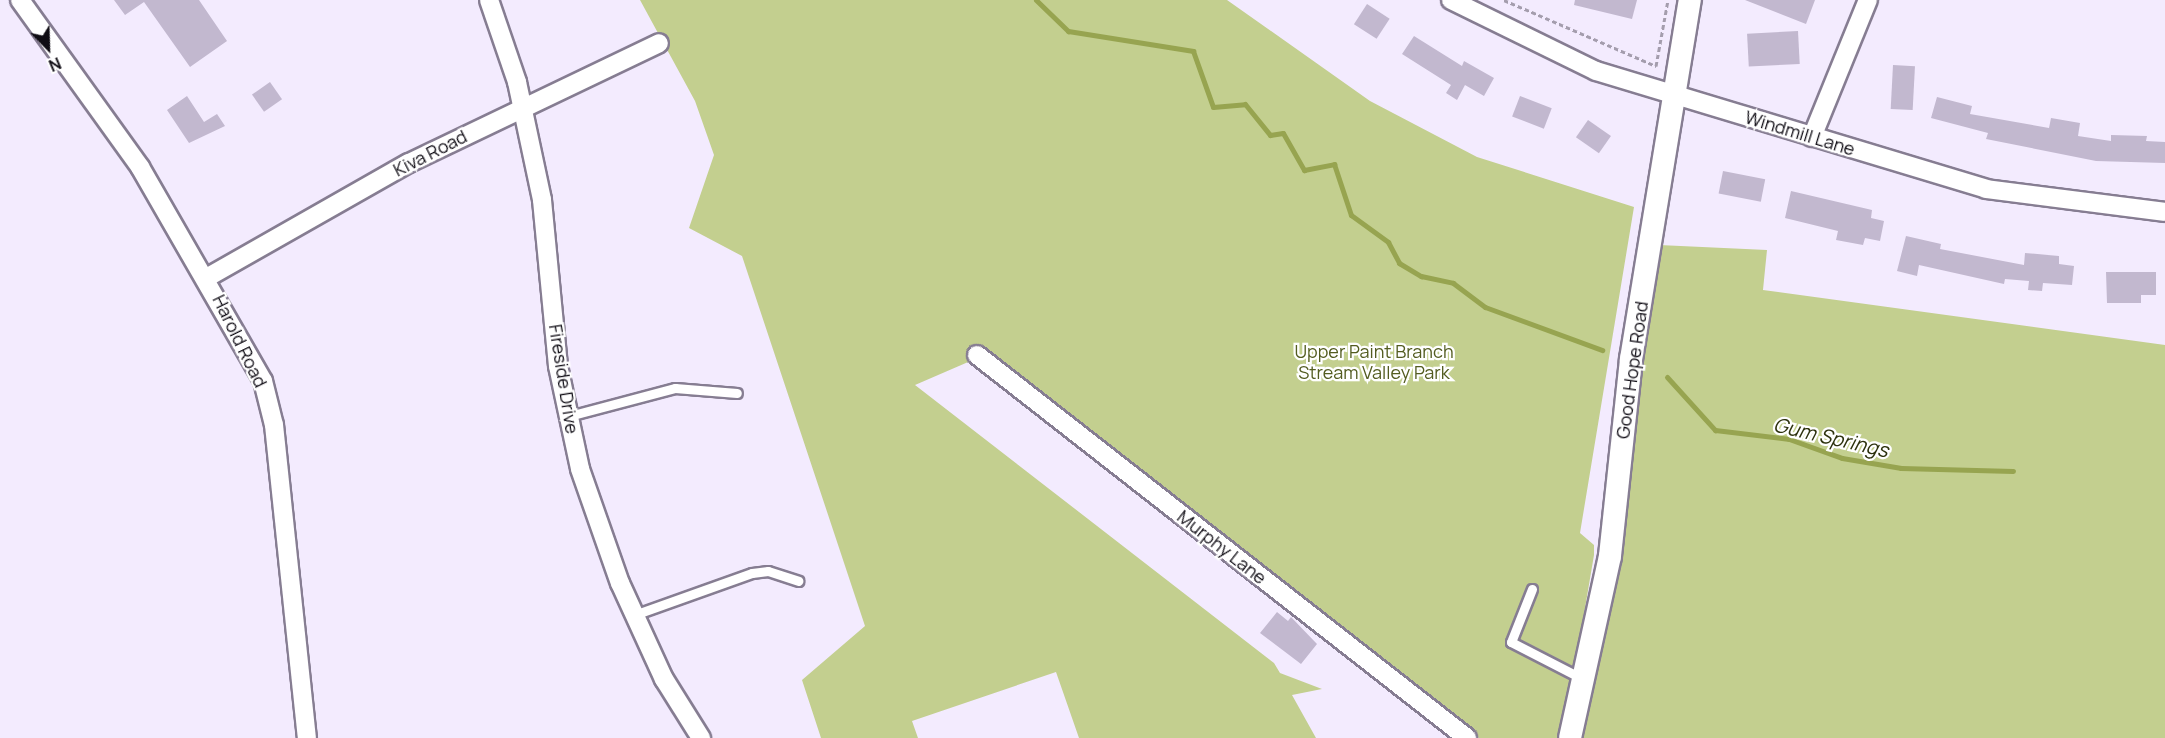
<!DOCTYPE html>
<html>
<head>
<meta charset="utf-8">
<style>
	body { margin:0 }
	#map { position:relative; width:2165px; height:738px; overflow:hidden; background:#f3ebfe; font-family:Manrope,sans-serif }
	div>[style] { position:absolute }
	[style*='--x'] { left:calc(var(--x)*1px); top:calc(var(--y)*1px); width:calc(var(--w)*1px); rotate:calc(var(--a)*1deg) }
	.green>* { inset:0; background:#c3cf8f }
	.stream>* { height:5px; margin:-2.5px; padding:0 2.5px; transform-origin:2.5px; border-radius:2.5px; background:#97a450 }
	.building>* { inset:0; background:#c2b8cf; transform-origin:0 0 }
	.path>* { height:3px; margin-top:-1.5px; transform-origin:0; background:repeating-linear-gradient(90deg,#a49dad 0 4.5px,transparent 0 7.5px) }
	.roads { filter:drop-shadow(2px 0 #867d92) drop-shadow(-2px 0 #867d92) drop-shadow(0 2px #867d92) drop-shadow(0 -2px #867d92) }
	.service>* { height:9px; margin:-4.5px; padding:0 4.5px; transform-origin:4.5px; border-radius:4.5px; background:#fff }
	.minor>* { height:18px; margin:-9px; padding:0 9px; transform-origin:9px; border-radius:9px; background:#fff }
	.tertiary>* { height:22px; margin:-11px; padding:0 11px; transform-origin:11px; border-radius:11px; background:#fff }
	span { translate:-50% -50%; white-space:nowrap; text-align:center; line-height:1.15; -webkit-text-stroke:4.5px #fff; paint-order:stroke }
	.street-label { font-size:18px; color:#0f0c14 }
	.park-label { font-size:18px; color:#535c20 }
	.water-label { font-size:20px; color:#2d320e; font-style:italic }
	.north { position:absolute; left:18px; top:18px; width:60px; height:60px; -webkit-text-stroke:4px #fff; paint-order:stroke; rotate:157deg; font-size:16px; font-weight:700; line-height:24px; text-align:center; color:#0f0c14 }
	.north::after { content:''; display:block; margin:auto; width:21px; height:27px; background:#0f0c14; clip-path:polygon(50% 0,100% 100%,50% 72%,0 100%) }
</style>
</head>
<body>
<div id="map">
	<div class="green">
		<div style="clip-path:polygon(640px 0,1227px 0,1370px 101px,1477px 157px,1634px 207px,1580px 533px,1594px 545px,1594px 555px,1563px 738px,1479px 738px,989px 353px,915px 385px,1274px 663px,1280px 673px,1322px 689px,1292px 695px,1316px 738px,1079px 738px,1056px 672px,912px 721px,918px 738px,821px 738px,802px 680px,865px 626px,742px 256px,689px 228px,714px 155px,695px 101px)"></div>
		<div style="clip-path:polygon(1659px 245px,1767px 250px,1763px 290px,2165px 345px,2165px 738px,1575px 738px)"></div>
	</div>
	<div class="stream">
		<div style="--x:1036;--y:0;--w:45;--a:44.1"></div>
		<div style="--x:1068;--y:31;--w:127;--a:9.1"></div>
		<div style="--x:1193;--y:51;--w:59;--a:70.3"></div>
		<div style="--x:1213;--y:107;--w:32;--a:-5"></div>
		<div style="--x:1245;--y:104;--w:40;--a:51"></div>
		<div style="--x:1270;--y:135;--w:13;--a:-9"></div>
		<div style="--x:1283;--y:133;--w:43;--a:60.4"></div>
		<div style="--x:1304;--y:170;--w:31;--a:-11"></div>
		<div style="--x:1334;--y:164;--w:54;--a:71.6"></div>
		<div style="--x:1351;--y:215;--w:46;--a:36.1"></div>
		<div style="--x:1388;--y:242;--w:24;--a:62"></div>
		<div style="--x:1399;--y:263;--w:26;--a:31"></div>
		<div style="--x:1421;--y:276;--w:33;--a:12"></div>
		<div style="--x:1453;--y:283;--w:40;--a:37"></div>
		<div style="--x:1485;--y:307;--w:125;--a:20.2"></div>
		<div style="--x:1667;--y:377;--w:72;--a:47.8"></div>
		<div style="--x:1715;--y:430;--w:75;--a:6.9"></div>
		<div style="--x:1789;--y:439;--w:56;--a:19.7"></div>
		<div style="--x:1842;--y:458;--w:60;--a:9.6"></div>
		<div style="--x:1901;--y:468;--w:112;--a:1.5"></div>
	</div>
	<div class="building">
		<div style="clip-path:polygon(114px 0,199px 0,227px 41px,190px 67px,144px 2px,125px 15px)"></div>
		<div style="clip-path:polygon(1575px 0,1637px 0,1632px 19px,1574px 5px)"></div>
		<div style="clip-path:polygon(1745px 0,1815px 0,1806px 24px)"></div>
		<div style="left:1367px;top:4px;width:27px;height:24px;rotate:33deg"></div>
		<div style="left:1798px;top:31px;width:33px;height:51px;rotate:87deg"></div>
		<div style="clip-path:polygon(1414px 36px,1462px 66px,1464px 61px,1494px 78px,1484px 96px,1465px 85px,1457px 100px,1446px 93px,1451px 85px,1402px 54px)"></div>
		<div style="left:1893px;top:65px;width:22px;height:44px;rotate:3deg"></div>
		<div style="left:270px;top:82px;width:21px;height:22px;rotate:55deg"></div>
		<div style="clip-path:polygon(187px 96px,204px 122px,217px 114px,225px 126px,189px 143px,167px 110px)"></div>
		<div style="left:1520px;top:96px;width:34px;height:22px;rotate:21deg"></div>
		<div style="clip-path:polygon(1937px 97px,1972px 106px,1970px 114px,2049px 128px,2051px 118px,2080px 123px,2078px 136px,2111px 141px,2111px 135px,2147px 136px,2146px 141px,2165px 142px,2165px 163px,2096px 161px,1986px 139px,1988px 133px,1931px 118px)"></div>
		<div style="left:1588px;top:120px;width:28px;height:21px;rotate:35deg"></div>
		<div style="left:1723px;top:171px;width:43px;height:23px;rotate:11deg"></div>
		<div style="clip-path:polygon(1791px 191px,1872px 210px,1871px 218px,1884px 221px,1880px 241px,1865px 238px,1863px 245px,1836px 240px,1838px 231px,1785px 218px)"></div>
		<div style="clip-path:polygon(1906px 236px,1941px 244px,1940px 249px,2024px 265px,2025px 253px,2059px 256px,2059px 264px,2074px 266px,2072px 285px,2043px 283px,2042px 291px,2028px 290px,2029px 281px,2005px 279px,2004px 284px,1919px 265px,1917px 276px,1897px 271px)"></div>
		<div style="clip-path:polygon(2106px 272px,2156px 272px,2156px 295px,2141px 295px,2141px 303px,2107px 303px)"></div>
		<div style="clip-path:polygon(1277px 612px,1288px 621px,1291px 617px,1317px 644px,1301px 664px,1260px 633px)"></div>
	</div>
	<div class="path">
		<div style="--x:1504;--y:0;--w:166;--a:23.5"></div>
		<div style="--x:1656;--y:66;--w:67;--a:-79.7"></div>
	</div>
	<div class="roads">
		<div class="service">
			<div style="--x:569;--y:416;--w:110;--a:-14.8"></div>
			<div style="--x:675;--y:388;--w:62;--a:4.6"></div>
			<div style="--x:1532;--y:589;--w:57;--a:111.6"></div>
			<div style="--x:1511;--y:642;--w:81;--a:27.2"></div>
			<div style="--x:634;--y:615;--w:125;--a:-19.6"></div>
			<div style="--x:752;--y:573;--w:16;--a:-7"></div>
			<div style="--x:768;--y:571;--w:32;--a:18"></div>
		</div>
		<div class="minor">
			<div style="--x:20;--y:0;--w:206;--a:54.3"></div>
			<div style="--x:140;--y:167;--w:247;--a:60.1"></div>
			<div style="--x:263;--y:381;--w:45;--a:76"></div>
			<div style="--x:274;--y:425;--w:315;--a:84"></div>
			<div style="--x:489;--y:0;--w:87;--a:71.1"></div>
			<div style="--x:517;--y:82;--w:121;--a:78"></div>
			<div style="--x:542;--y:200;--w:167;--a:84.5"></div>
			<div style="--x:558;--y:366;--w:105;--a:77.9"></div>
			<div style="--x:580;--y:469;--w:121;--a:70.7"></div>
			<div style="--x:620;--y:583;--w:106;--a:65.4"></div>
			<div style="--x:664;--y:679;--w:70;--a:57.9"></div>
			<div style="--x:1451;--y:0;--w:161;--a:26.1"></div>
			<div style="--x:1596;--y:71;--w:407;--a:16.8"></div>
			<div style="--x:1986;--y:189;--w:180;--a:7.3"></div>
			<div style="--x:1812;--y:137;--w:148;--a:-67.8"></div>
			<div style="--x:208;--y:277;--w:231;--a:-29.6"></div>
			<div style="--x:409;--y:163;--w:277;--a:-25.6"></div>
			<div style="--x:977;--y:355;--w:622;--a:38.01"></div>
		</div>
		<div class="tertiary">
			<div style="--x:1570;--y:738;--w:186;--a:-77.6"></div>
			<div style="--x:1610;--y:556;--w:198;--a:-83.9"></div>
			<div style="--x:1631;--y:359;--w:364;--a:-80.7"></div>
		</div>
	</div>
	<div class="street-label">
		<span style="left:1800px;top:133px;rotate:17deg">Windmill Lane</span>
		<span style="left:430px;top:153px;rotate:-27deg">Kiva Road</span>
		<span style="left:240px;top:341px;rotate:64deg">Harold Road</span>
		<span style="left:1632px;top:370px;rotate:-82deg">Good Hope Road</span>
		<span style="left:564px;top:379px;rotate:81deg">Fireside Drive</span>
		<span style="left:1222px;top:547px;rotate:38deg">Murphy Lane</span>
	</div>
	<div class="park-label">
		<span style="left:1374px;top:362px">Upper Paint Branch<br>Stream Valley Park</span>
	</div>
	<div class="water-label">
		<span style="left:1831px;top:437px;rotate:13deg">Gum Springs</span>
	</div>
	<div class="north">N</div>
</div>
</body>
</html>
